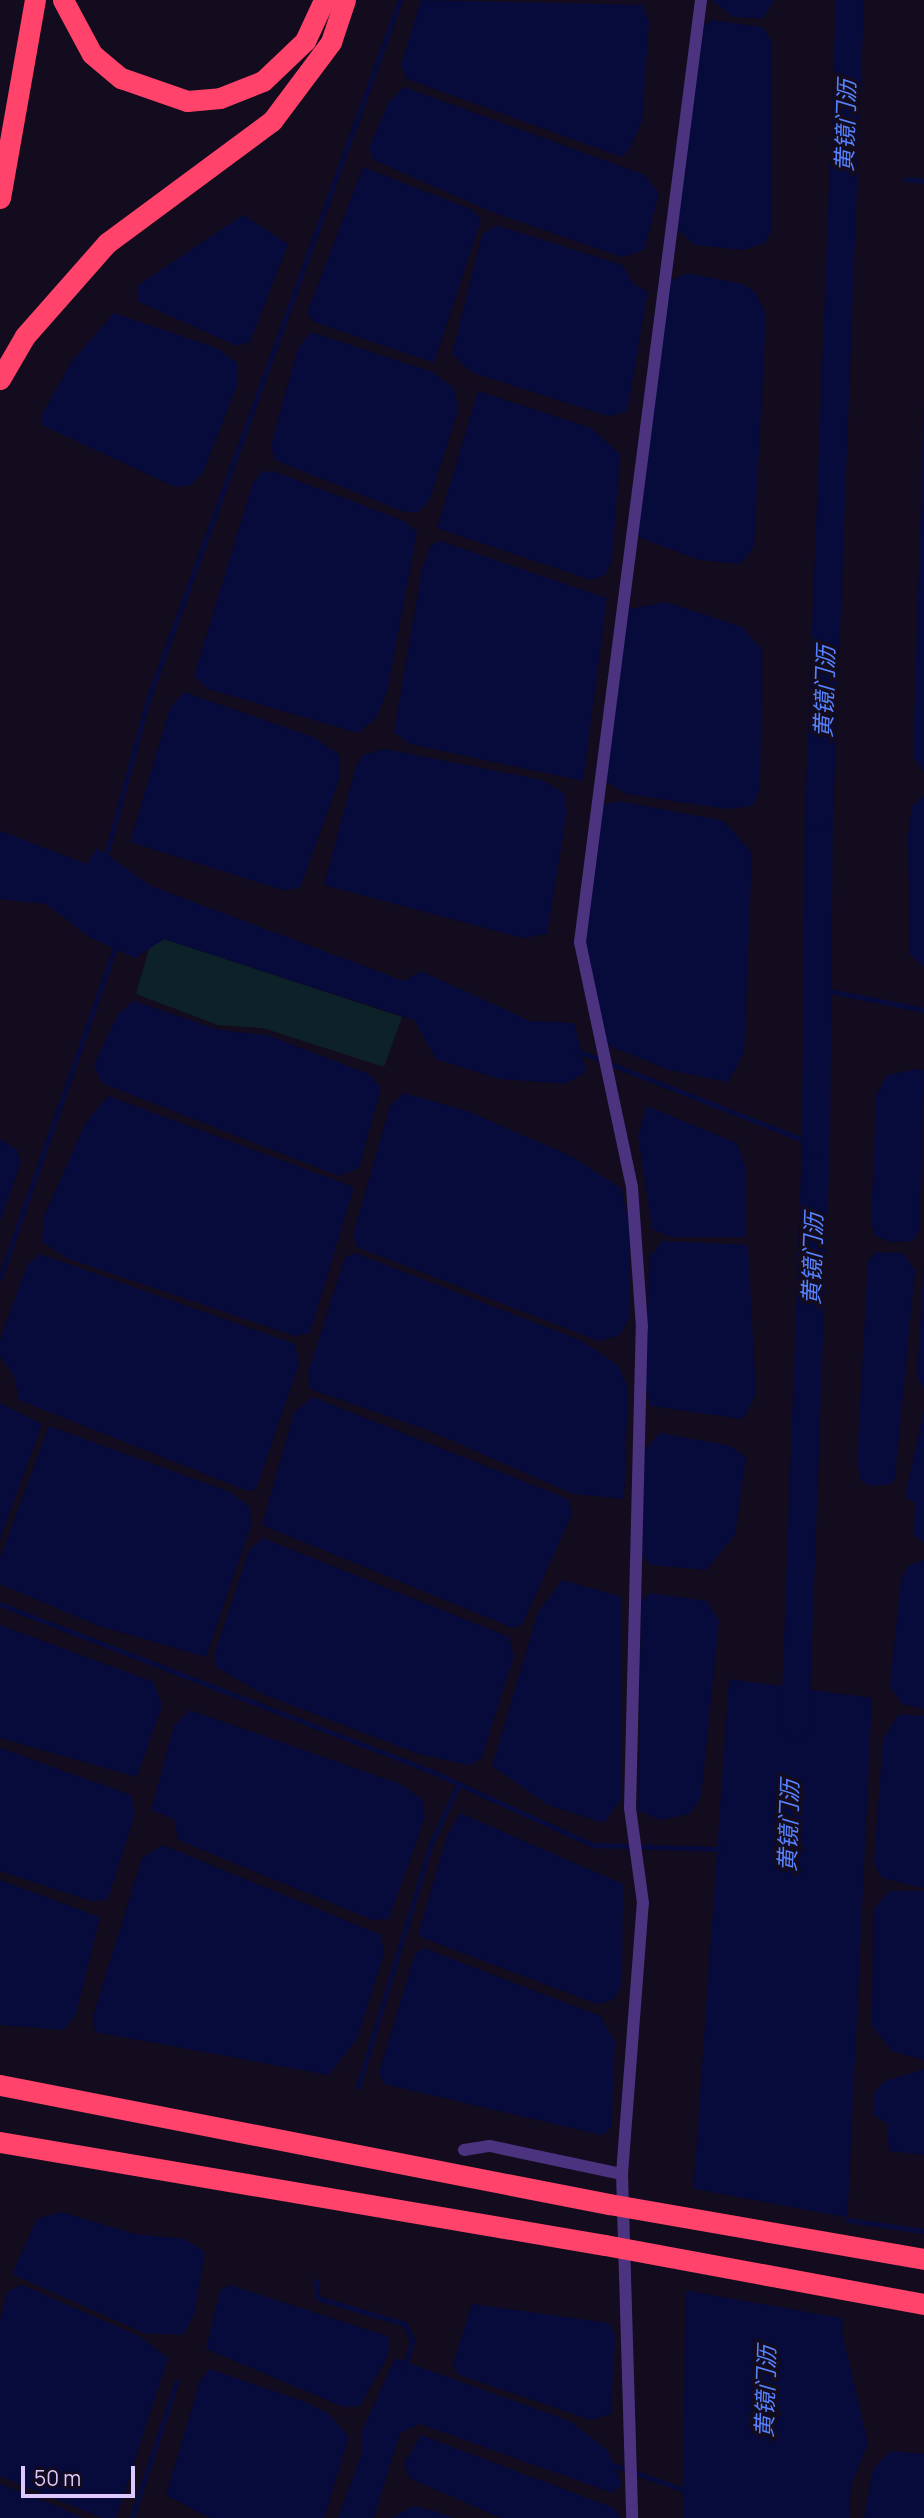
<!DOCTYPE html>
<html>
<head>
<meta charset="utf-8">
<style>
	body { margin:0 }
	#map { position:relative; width:924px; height:2518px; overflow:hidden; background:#130b1e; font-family:Manrope,"Noto Sans SC",sans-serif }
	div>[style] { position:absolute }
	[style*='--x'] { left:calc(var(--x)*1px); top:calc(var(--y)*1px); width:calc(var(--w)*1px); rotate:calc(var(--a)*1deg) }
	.green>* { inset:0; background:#0d2228 }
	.water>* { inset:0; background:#060b3b }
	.pier>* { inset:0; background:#130b1e }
	.stream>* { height:4.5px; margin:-2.25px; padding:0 2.25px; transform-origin:2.25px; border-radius:2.25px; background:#060b3b }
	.river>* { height:28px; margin:-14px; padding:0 14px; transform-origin:14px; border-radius:14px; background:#060b3b }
	.street>* { height:12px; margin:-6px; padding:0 6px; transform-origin:6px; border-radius:6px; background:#4b3380 }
	.highway>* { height:21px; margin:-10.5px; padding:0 10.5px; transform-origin:10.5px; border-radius:10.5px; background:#ff436a }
	.highway-bridge>* { height:21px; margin:-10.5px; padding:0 10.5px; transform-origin:10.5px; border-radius:10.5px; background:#ff436a }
	span { translate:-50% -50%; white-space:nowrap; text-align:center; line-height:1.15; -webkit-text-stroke:7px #130b1e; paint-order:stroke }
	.water-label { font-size:23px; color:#5682ff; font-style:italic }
	.scale { position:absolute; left:21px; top:2466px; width:114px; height:32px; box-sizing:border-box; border:4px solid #ddc8ff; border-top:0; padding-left:9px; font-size:21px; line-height:24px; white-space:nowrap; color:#ddc8ff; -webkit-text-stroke:5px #130b1e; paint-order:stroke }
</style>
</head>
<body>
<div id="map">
	<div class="green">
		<div style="clip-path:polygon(164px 939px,402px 1017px,384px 1067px,263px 1028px,218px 1025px,136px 994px,149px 949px)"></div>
	</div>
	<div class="water">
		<div style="clip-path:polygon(421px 0,643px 5px,649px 22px,642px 122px,630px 148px,622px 157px,407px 79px,401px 65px)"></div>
		<div style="clip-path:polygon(712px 0,775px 0,763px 18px,733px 17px)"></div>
		<div style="clip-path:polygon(712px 20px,762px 27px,772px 41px,771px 232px,765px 243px,744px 250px,694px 245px,676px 228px,704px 25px)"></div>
		<div style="clip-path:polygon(404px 87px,645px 175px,659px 194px,644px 250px,622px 257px,492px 212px,374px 160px,369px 148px,389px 102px)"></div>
		<div style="clip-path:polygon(363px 167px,473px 210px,481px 220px,434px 363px,314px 322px,307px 313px)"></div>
		<div style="clip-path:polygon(243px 215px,288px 244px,250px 342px,237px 346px,137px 301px,137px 286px)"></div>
		<div style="clip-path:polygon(496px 225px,622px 265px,634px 285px,648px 291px,627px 412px,608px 416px,471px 372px,452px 354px,482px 235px)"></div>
		<div style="clip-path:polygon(687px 273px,742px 284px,755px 292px,766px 315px,754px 547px,740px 564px,700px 560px,638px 537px,670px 281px)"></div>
		<div style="clip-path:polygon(114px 313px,217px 348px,237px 363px,237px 386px,203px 472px,191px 485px,175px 487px,42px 425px,41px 416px,72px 361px)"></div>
		<div style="clip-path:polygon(311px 332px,432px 372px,454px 388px,458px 410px,430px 499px,419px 512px,405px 512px,275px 460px,271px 445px,298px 348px)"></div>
		<div style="clip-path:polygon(478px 391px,591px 428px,620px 454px,612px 561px,605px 575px,591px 580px,437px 528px)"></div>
		<div style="clip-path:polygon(924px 404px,924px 772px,913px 757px)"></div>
		<div style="clip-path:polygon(273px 471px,404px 521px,417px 532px,387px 692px,376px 718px,358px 733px,208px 689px,194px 676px,253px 483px,262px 472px)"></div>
		<div style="clip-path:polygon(440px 541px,607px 598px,583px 781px,410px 744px,394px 732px,422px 569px,431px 545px)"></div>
		<div style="clip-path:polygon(666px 602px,742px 627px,762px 650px,760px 788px,753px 806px,727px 809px,627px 794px,602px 779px,628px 609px)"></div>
		<div style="clip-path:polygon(184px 692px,313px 737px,340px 755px,339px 780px,300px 888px,283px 890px,130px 842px,170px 708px)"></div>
		<div style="clip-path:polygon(385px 749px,542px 780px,564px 793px,567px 812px,547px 934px,523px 938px,324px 885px,356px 766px,363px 755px)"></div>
		<div style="clip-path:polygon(923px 796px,924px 797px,924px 967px,910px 954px,908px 836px,912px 807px)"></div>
		<div style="clip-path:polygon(619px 801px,724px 821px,752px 853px,744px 1053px,728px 1082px,669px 1070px,610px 1046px,592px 1029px,585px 955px,595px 825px,602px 805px)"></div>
		<div style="clip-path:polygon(0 831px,87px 864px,97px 848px,151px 886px,404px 981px,421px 971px,530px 1021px,574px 1023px,586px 1072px,565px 1084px,500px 1079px,436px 1059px,414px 1020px,164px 939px,135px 958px,91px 938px,46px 904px,0 899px)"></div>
		<div style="clip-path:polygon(134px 1001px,219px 1030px,267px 1035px,369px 1074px,381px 1088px,359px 1168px,339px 1176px,102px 1083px,94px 1065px,118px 1014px)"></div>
		<div style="clip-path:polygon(918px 1069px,924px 1071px,919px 1230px,913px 1241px,892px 1242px,875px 1236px,871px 1224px,876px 1096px,887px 1075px)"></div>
		<div style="clip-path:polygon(404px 1093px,467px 1111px,571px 1156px,621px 1188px,630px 1227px,629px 1318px,620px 1335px,599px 1341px,357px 1247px,353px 1235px,390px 1106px)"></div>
		<div style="clip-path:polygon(108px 1096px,354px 1187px,310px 1333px,295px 1336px,69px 1259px,42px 1242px,44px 1216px,85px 1124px)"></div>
		<div style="clip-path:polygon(647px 1106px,737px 1143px,746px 1168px,746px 1237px,671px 1237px,652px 1229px,638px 1135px)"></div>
		<div style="clip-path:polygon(0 1139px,17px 1150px,21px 1162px,0 1222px)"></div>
		<div style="clip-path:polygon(662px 1241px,748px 1245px,756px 1395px,743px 1419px,650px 1406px,645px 1384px,649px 1258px)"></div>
		<div style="clip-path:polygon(876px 1252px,903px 1253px,915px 1270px,895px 1477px,892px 1484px,872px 1486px,861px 1481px,857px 1461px,868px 1261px)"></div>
		<div style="clip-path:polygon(355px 1253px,580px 1340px,619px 1366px,628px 1389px,624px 1499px,573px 1494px,430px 1431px,310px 1389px,308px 1373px,345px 1257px)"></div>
		<div style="clip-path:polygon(40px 1254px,295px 1344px,299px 1364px,256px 1489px,248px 1491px,19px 1400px,14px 1376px,0 1356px,0 1340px,27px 1265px)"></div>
		<div style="clip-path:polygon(924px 1262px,924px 1390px,917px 1377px)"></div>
		<div style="clip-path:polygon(313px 1397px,568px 1499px,572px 1514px,522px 1625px,513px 1628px,262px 1525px,294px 1412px)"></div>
		<div style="clip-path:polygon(0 1403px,42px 1424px,0 1540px)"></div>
		<div style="clip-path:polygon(924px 1410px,924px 1543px,914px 1535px,915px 1503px,905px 1496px)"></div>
		<div style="clip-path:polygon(49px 1426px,230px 1492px,250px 1507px,251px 1526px,206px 1657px,96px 1625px,0 1584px,0 1558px)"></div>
		<div style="clip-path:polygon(660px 1433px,730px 1446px,746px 1457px,735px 1535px,706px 1570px,650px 1565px,642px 1556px,644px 1451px)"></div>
		<div style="clip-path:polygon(263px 1538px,509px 1637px,514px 1656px,481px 1759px,469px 1765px,419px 1754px,263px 1694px,216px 1667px,214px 1655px,249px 1550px)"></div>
		<div style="clip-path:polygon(924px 1560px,924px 1709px,902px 1704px,890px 1686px,901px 1580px,908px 1566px)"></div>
		<div style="clip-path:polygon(562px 1580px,622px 1597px,621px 1800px,604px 1823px,548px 1805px,492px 1766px,538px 1612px)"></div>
		<div style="clip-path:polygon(650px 1593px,707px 1601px,719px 1621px,701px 1797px,690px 1814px,660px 1820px,638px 1810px,641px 1602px)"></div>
		<div style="clip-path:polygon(0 1625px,154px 1682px,162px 1706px,137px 1777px,0 1738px)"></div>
		<div style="clip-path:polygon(729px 1679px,872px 1698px,842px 2332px,868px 2444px,851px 2485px,849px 2518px,683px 2518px,685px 2311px)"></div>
		<div style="clip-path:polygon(190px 1710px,400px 1784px,422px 1799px,425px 1817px,389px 1919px,373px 1920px,178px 1840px,174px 1819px,151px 1810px,174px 1726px)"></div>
		<div style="clip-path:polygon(899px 1714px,924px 1716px,924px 1888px,882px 1878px,874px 1863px,883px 1739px)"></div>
		<div style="clip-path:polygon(0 1748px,131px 1795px,135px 1814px,108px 1899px,91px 1901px,0 1871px)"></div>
		<div style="clip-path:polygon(460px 1813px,623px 1884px,622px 1985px,613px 2000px,597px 2004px,418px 1936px,447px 1835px)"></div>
		<div style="clip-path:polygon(163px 1845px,381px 1935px,384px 1953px,358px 2037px,329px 2075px,95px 2032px,93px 2016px,142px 1858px)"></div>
		<div style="clip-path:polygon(0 1880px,100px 1917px,76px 2014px,64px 2030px,0 2025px)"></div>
		<div style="clip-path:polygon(889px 1891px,924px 1891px,924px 2060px,892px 2051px,872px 2026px,873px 1910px)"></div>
		<div style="clip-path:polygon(424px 1948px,600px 2016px,615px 2042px,611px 2127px,602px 2135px,384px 2084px,379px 2072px,415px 1954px)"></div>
		<div style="clip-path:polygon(924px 2069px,924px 2155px,889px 2151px,887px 2123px,873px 2115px,873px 2094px,885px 2081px)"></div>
		<div style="clip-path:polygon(61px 2212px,135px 2234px,184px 2239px,205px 2252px,194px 2315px,183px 2335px,144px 2333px,12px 2274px,37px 2219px)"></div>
		<div style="clip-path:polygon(22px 2285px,139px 2336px,168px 2358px,116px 2518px,102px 2518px,0 2476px,0 2320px,8px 2291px)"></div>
		<div style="clip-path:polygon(230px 2285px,390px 2337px,388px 2356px,360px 2406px,344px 2407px,206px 2349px,220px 2290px)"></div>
		<div style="clip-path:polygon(472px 2304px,609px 2323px,615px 2335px,611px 2414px,591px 2420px,457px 2374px,453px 2364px)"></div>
		<div style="clip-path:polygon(395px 2358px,570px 2421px,607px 2450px,622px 2484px,613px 2493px,420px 2424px,400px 2433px,374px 2518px,338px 2518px,361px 2455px,362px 2431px)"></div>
		<div style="clip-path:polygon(210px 2369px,303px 2401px,329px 2414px,349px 2437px,324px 2518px,210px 2518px,166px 2495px,200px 2381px)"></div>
		<div style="clip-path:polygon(421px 2435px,614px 2508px,621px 2518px,501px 2518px,409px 2478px,404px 2463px)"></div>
		<div style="clip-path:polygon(890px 2451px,924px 2454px,924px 2518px,864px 2518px,873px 2469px)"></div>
		<div style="clip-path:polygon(0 2484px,57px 2506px,83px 2518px,0 2518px)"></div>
		<div style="clip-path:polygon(414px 2506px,441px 2513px,453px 2518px,391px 2518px)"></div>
	</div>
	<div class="pier">
		<div style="clip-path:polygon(690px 2188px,851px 2218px,846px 2319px,683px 2290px)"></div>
	</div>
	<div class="stream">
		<div style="--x:906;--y:179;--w:18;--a:6"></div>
		<div style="--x:106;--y:856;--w:162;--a:-74.9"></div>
		<div style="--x:148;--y:700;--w:744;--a:-70.2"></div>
		<div style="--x:820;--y:989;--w:106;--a:11.4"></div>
		<div style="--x:576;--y:1050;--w:258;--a:21.6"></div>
		<div style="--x:0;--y:1278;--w:353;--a:-70.8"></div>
		<div style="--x:0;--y:1604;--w:467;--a:21.2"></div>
		<div style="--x:435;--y:1773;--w:174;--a:24.5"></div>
		<div style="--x:593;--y:1845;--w:129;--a:1.8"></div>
		<div style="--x:358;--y:2087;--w:255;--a:-73.3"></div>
		<div style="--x:431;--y:1843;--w:65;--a:-64.6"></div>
		<div style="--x:848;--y:2220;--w:77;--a:8.2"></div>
		<div style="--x:316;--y:2281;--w:17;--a:83"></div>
		<div style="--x:318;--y:2298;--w:91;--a:16.6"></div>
		<div style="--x:405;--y:2324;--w:19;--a:65"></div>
		<div style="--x:413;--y:2341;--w:26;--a:108"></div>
		<div style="--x:611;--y:2464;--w:78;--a:19.4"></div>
		<div style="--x:132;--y:2518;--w:142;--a:-71.9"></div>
	</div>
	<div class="river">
		<div style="--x:795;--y:1725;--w:580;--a:-87.93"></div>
		<div style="--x:816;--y:1145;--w:329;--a:-89.5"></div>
		<div style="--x:819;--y:816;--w:817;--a:-87.82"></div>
	</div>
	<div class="street">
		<div style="--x:464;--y:2150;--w:26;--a:-9"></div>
		<div style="--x:490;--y:2146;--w:135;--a:12"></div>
		<div style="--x:622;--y:2174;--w:272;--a:-85.6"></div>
		<div style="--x:643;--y:1903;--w:96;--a:-97.8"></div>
		<div style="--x:630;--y:1808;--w:481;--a:-88.6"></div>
		<div style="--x:642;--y:1327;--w:140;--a:-94.1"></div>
		<div style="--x:632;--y:1187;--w:250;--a:-102"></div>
		<div style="--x:580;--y:942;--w:950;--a:-82.68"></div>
		<div style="--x:622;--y:2174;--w:344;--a:88.3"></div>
	</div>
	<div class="highway">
		<div style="--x:63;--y:0;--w:61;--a:61.8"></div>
		<div style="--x:92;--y:54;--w:38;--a:40"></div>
		<div style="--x:121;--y:78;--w:70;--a:19.2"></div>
		<div style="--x:187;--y:101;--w:33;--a:-5"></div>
		<div style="--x:220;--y:98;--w:46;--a:-21.6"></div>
		<div style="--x:263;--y:81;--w:58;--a:-43.6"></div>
		<div style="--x:305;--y:41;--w:45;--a:-65.1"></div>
		<div style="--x:0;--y:198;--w:201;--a:-80"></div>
		<div style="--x:0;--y:379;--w:50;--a:-59.8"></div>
		<div style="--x:25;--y:336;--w:124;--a:-48.6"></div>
		<div style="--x:107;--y:243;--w:205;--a:-36.5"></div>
		<div style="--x:272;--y:121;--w:99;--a:-53.2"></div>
		<div style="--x:331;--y:42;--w:44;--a:-71.6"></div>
		<div style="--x:0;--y:2085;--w:621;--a:11.06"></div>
		<div style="--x:0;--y:2142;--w:614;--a:9.66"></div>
	</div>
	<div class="highway-bridge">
		<div style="--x:609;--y:2204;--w:320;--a:9.9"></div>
		<div style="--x:605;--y:2245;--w:324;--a:10.5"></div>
	</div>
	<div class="water-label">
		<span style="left:845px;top:126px;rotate:-88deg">黄镜门沥</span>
		<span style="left:824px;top:692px;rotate:-88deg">黄镜门沥</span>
		<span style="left:812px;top:1259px;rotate:-88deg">黄镜门沥</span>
		<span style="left:788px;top:1826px;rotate:-88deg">黄镜门沥</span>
		<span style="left:765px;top:2392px;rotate:-88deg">黄镜门沥</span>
	</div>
	<div class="scale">50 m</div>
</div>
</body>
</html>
